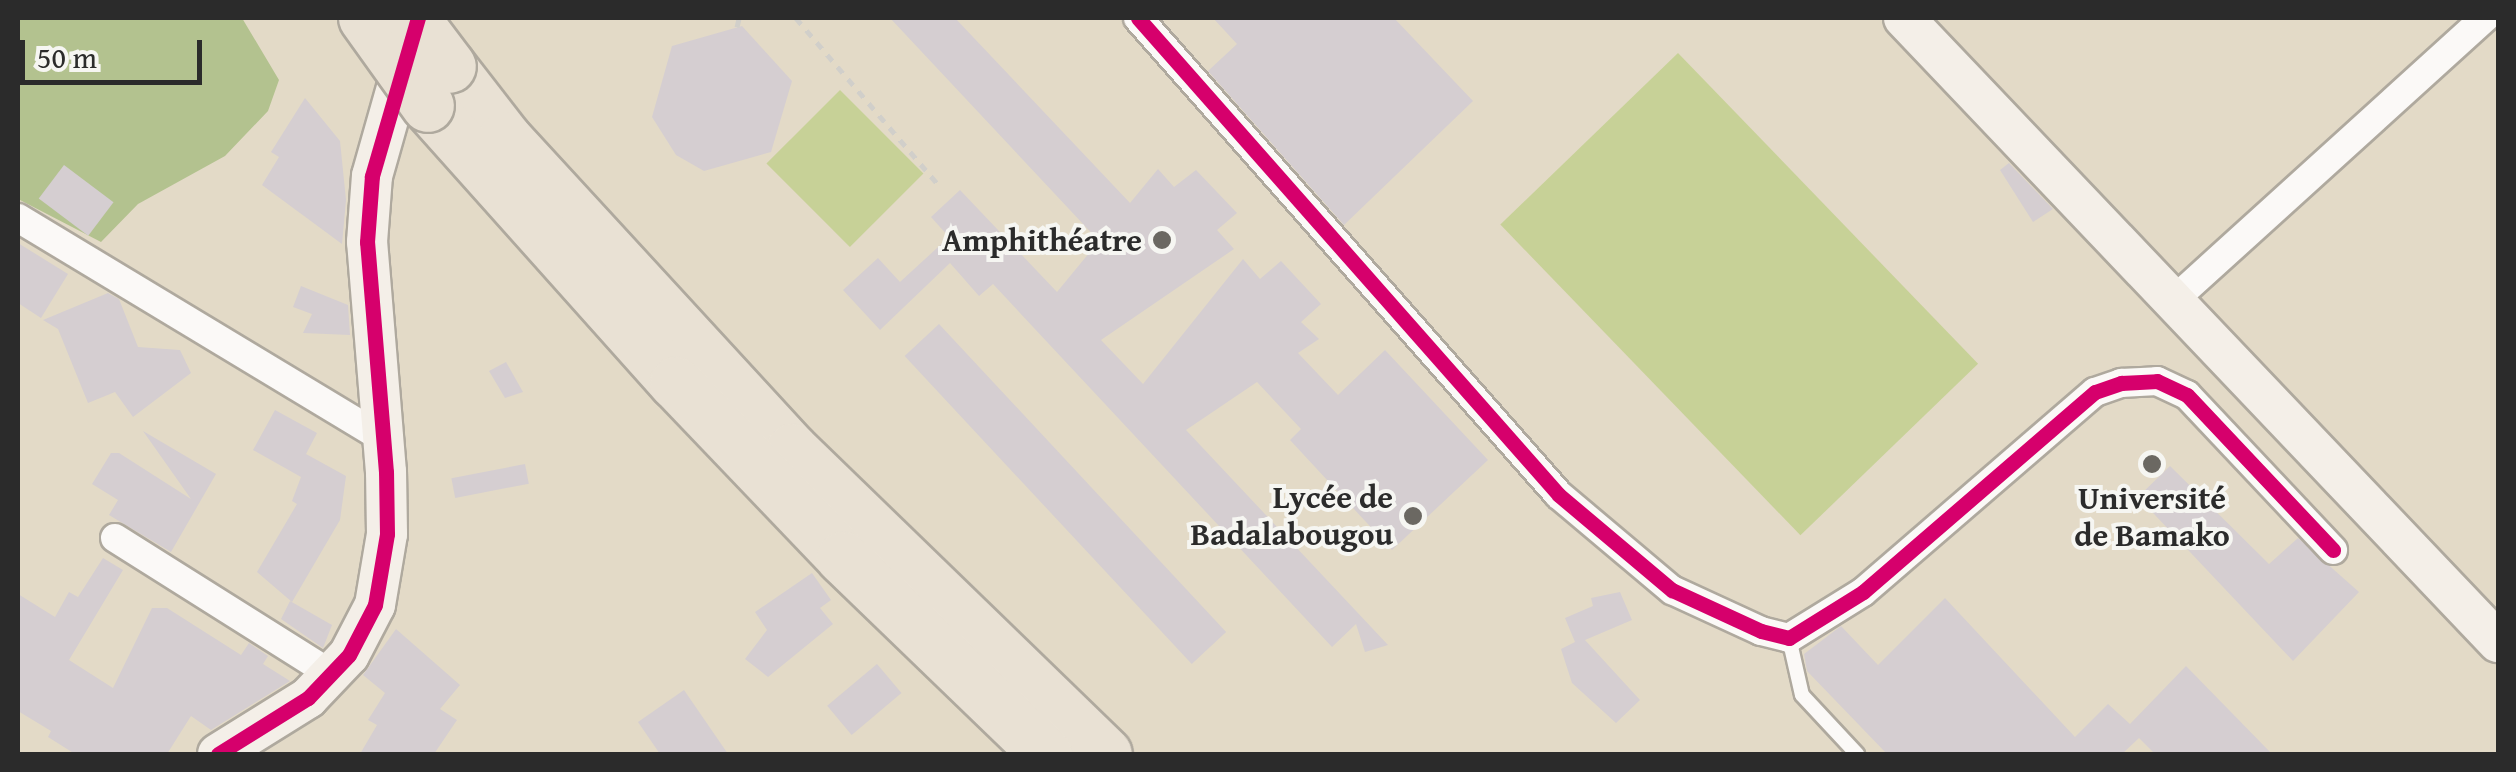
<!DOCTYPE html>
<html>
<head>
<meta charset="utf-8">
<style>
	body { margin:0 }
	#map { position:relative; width:2516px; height:772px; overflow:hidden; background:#e3dac7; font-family:"Gentium Book Plus",serif }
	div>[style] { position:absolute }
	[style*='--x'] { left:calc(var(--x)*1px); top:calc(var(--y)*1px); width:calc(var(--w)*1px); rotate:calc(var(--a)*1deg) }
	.green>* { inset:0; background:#c7d197; transform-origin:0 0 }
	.forest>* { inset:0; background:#b3c28f }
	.building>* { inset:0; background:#d5ced1; transform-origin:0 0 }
	.path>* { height:5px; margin-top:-2.5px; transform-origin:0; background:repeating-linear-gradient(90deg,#d1cfca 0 8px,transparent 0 16px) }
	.roads { filter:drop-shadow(2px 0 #afa99e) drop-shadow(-2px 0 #afa99e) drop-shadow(0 2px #afa99e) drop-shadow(0 -2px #afa99e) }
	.lane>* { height:14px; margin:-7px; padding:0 7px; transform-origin:7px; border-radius:7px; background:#fbf9f7 }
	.street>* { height:28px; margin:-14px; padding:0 14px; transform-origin:14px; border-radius:14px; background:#fbf9f7 }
	.secondary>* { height:40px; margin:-20px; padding:0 20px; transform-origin:20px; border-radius:20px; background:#f4efe8 }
	.highway>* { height:52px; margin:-26px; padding:0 26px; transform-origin:26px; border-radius:26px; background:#e9e1d4 }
	.bridges { filter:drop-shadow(2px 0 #afa99e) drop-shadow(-2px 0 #afa99e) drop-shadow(0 2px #afa99e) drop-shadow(0 -2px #afa99e) }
	.highway-bridge>* { height:52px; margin:-26px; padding:0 26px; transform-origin:26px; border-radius:26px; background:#e9e1d4 }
	.cycleway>* { height:15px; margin:-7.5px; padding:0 7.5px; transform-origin:7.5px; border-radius:7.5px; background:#d6006c }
	.dots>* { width:28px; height:28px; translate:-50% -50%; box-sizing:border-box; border:5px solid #f6f6f2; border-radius:50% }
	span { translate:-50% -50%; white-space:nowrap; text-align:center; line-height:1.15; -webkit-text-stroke:8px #f6f6f2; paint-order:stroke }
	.poi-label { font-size:32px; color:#2b2b2b; font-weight:700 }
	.right { translate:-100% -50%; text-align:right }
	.frame { position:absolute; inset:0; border:20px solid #2b2b2b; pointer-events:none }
	.scale { position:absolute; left:20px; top:40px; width:182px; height:45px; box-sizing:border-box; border:5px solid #2b2b2b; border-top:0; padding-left:12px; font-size:30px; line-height:35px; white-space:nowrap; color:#2b2b2b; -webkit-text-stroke:8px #f6f6f2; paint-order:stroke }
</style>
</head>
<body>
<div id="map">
	<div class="green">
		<div style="left:1678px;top:53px;width:432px;height:247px;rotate:46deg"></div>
		<div style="left:840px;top:90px;width:118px;height:104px;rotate:45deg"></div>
	</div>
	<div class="forest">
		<div style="clip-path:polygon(18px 18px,242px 18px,279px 80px,268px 111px,225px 156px,138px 204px,101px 242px,18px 199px)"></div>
	</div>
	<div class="building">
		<div style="clip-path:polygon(890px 18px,955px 18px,1130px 203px,1158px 169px,1174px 187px,1196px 170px,1237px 213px,1217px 230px,1234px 249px,1101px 340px,1143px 384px,1243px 259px,1260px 279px,1281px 261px,1321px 304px,1301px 322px,1319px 339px,1298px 353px,1338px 395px,1385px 350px,1488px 460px,1392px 550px,1290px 440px,1301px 429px,1257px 382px,1186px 430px,1388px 645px,1365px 652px,1356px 624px,1332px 647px,993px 284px,979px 296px,950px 263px,880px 330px,843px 290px,878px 258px,900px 282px,949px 237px,931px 217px,960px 190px,1057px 292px,1099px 241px)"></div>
		<div style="clip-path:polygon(1213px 18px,1394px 18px,1473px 101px,1344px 225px,1208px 71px,1237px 44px)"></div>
		<div style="clip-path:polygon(742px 26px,792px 81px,771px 152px,704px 171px,676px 155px,652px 117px,672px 46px)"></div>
		<div style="clip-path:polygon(305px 98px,340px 141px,346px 200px,342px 244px,262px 185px,279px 157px,271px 152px)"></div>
		<div style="clip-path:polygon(2009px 163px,2053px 209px,2033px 222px,2000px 170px)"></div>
		<div style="left:64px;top:165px;width:62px;height:42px;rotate:37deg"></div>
		<div style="clip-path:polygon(18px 243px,68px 274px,41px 318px,18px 303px)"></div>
		<div style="clip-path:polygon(301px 286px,348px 305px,350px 335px,303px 333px,312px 314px,293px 307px)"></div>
		<div style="clip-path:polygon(108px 293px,119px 299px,138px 347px,180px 350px,191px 373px,133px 417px,115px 392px,88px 403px,58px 329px,43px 320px)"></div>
		<div style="left:939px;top:324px;width:421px;height:47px;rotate:47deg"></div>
		<div style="clip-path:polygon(506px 362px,523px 392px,505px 398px,489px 371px)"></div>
		<div style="clip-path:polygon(275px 410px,317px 433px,306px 454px,346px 476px,340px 520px,292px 602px,257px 572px,297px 504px,292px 501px,301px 477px,253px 450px)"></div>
		<div style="clip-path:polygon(143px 431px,216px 474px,171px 552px,109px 515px,118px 500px,92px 484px,111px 453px,119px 453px,191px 499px)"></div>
		<div style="left:525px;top:464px;width:20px;height:75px;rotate:79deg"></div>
		<div style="clip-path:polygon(2170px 466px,2269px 564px,2298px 538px,2359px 592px,2293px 661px,2138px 497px)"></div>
		<div style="clip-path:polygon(103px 558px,123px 570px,69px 660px,113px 688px,152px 608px,167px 608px,241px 655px,249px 643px,268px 656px,263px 664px,290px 681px,211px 730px,191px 716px,167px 754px,75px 754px,48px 737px,51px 731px,18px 711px,18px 594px,55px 617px,69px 592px,78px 597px)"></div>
		<div style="clip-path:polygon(812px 573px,831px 600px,820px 608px,833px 624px,768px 677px,745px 659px,767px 630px,755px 612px)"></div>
		<div style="clip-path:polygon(1620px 592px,1632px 620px,1585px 640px,1640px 700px,1616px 723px,1572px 683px,1561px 649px,1575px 642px,1565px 618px,1593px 606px,1591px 598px)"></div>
		<div style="clip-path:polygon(1945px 598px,2075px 737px,2108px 704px,2130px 724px,2186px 666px,2272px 754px,2155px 754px,2139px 738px,2122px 754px,1887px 754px,1807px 671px,1804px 654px,1841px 626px,1878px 665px)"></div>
		<div style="clip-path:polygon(290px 601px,332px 625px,323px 648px,281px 619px)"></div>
		<div style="clip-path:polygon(396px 629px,460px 685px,440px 709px,457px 720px,434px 754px,360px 754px,377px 725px,368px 720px,385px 693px,363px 675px)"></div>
		<div style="left:877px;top:664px;width:38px;height:65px;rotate:50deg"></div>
		<div style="clip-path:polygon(684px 690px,728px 754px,660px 754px,638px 722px)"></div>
	</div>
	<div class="path">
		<div style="--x:796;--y:18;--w:218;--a:49.5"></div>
		<div style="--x:737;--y:27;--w:9;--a:-77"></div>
	</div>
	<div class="roads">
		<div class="lane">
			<div style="--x:1789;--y:638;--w:58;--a:77.2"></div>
			<div style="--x:1802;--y:695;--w:81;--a:47"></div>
		</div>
		<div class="street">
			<div style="--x:1138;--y:18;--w:636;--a:48.57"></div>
			<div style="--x:1559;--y:495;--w:148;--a:40.1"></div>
			<div style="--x:1672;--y:590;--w:98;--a:24.7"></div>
			<div style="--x:1761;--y:631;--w:29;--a:14"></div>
			<div style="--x:1789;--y:638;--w:87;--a:-31.9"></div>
			<div style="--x:1863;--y:592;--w:306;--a:-40.8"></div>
			<div style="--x:2095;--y:392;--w:28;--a:-19"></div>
			<div style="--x:2121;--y:383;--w:36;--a:-3"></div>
			<div style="--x:2157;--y:381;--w:33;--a:25"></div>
			<div style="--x:2187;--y:395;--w:213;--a:46.7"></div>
			<div style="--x:18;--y:218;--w:425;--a:31.1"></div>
			<div style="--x:2175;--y:299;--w:418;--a:-42.2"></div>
			<div style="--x:115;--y:538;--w:255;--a:32.2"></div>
		</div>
		<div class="secondary">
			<div style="--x:1904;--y:18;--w:862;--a:46.41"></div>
			<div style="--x:218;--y:754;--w:106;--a:-31.9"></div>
			<div style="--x:308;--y:698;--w:59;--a:-46.4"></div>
			<div style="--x:349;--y:655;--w:56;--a:-62.5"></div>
			<div style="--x:375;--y:605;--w:72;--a:-80.4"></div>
			<div style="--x:387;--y:534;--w:62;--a:-90.9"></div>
			<div style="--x:386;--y:472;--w:231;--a:-94.7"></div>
			<div style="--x:367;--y:242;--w:66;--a:-85.7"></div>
			<div style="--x:372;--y:176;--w:132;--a:-74.2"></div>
		</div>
		<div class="highway">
			<div style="--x:450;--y:67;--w:90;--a:52.2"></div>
			<div style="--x:505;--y:138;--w:424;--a:47.4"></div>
			<div style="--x:792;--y:450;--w:437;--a:44.1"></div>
			<div style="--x:428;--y:106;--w:372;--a:48.2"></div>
			<div style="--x:676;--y:383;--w:242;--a:46.3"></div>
			<div style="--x:843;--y:558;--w:282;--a:44"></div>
		</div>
	</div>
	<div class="bridges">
		<div class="highway-bridge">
			<div style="--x:365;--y:18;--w:108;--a:54.4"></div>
			<div style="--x:413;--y:18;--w:61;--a:52.9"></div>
		</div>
	</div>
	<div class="cycleway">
		<div style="--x:1138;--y:18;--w:636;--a:48.57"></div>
		<div style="--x:1559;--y:495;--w:148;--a:40.1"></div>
		<div style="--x:1672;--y:590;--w:98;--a:24.7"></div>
		<div style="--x:1761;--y:631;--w:29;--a:14"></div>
		<div style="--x:1789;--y:638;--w:87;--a:-31.9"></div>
		<div style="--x:1863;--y:592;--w:306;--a:-40.8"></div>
		<div style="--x:2095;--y:392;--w:28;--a:-19"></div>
		<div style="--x:2121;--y:383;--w:36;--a:-3"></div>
		<div style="--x:2157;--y:381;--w:33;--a:25"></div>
		<div style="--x:2187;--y:395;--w:213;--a:46.7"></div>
		<div style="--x:218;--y:754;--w:106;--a:-31.9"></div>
		<div style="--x:308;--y:698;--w:59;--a:-46.4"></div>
		<div style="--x:349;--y:655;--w:56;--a:-62.5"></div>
		<div style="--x:375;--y:605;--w:72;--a:-80.4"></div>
		<div style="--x:387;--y:534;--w:62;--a:-90.9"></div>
		<div style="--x:386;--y:472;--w:231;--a:-94.7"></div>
		<div style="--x:367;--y:242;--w:66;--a:-85.7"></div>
		<div style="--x:372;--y:176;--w:165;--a:-73.8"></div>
	</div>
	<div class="dots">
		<div style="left:1162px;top:240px;background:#6b6862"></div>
		<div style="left:2152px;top:464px;background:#6b6862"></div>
		<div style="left:1413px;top:516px;background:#6b6862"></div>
	</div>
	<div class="poi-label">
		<span class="right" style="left:1142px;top:240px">Amphithéatre</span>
		<span class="right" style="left:1393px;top:516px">Lycée de<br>Badalabougou</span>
		<span style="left:2152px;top:517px">Université<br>de Bamako</span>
	</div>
	<div class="frame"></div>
	<div class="scale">50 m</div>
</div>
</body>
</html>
